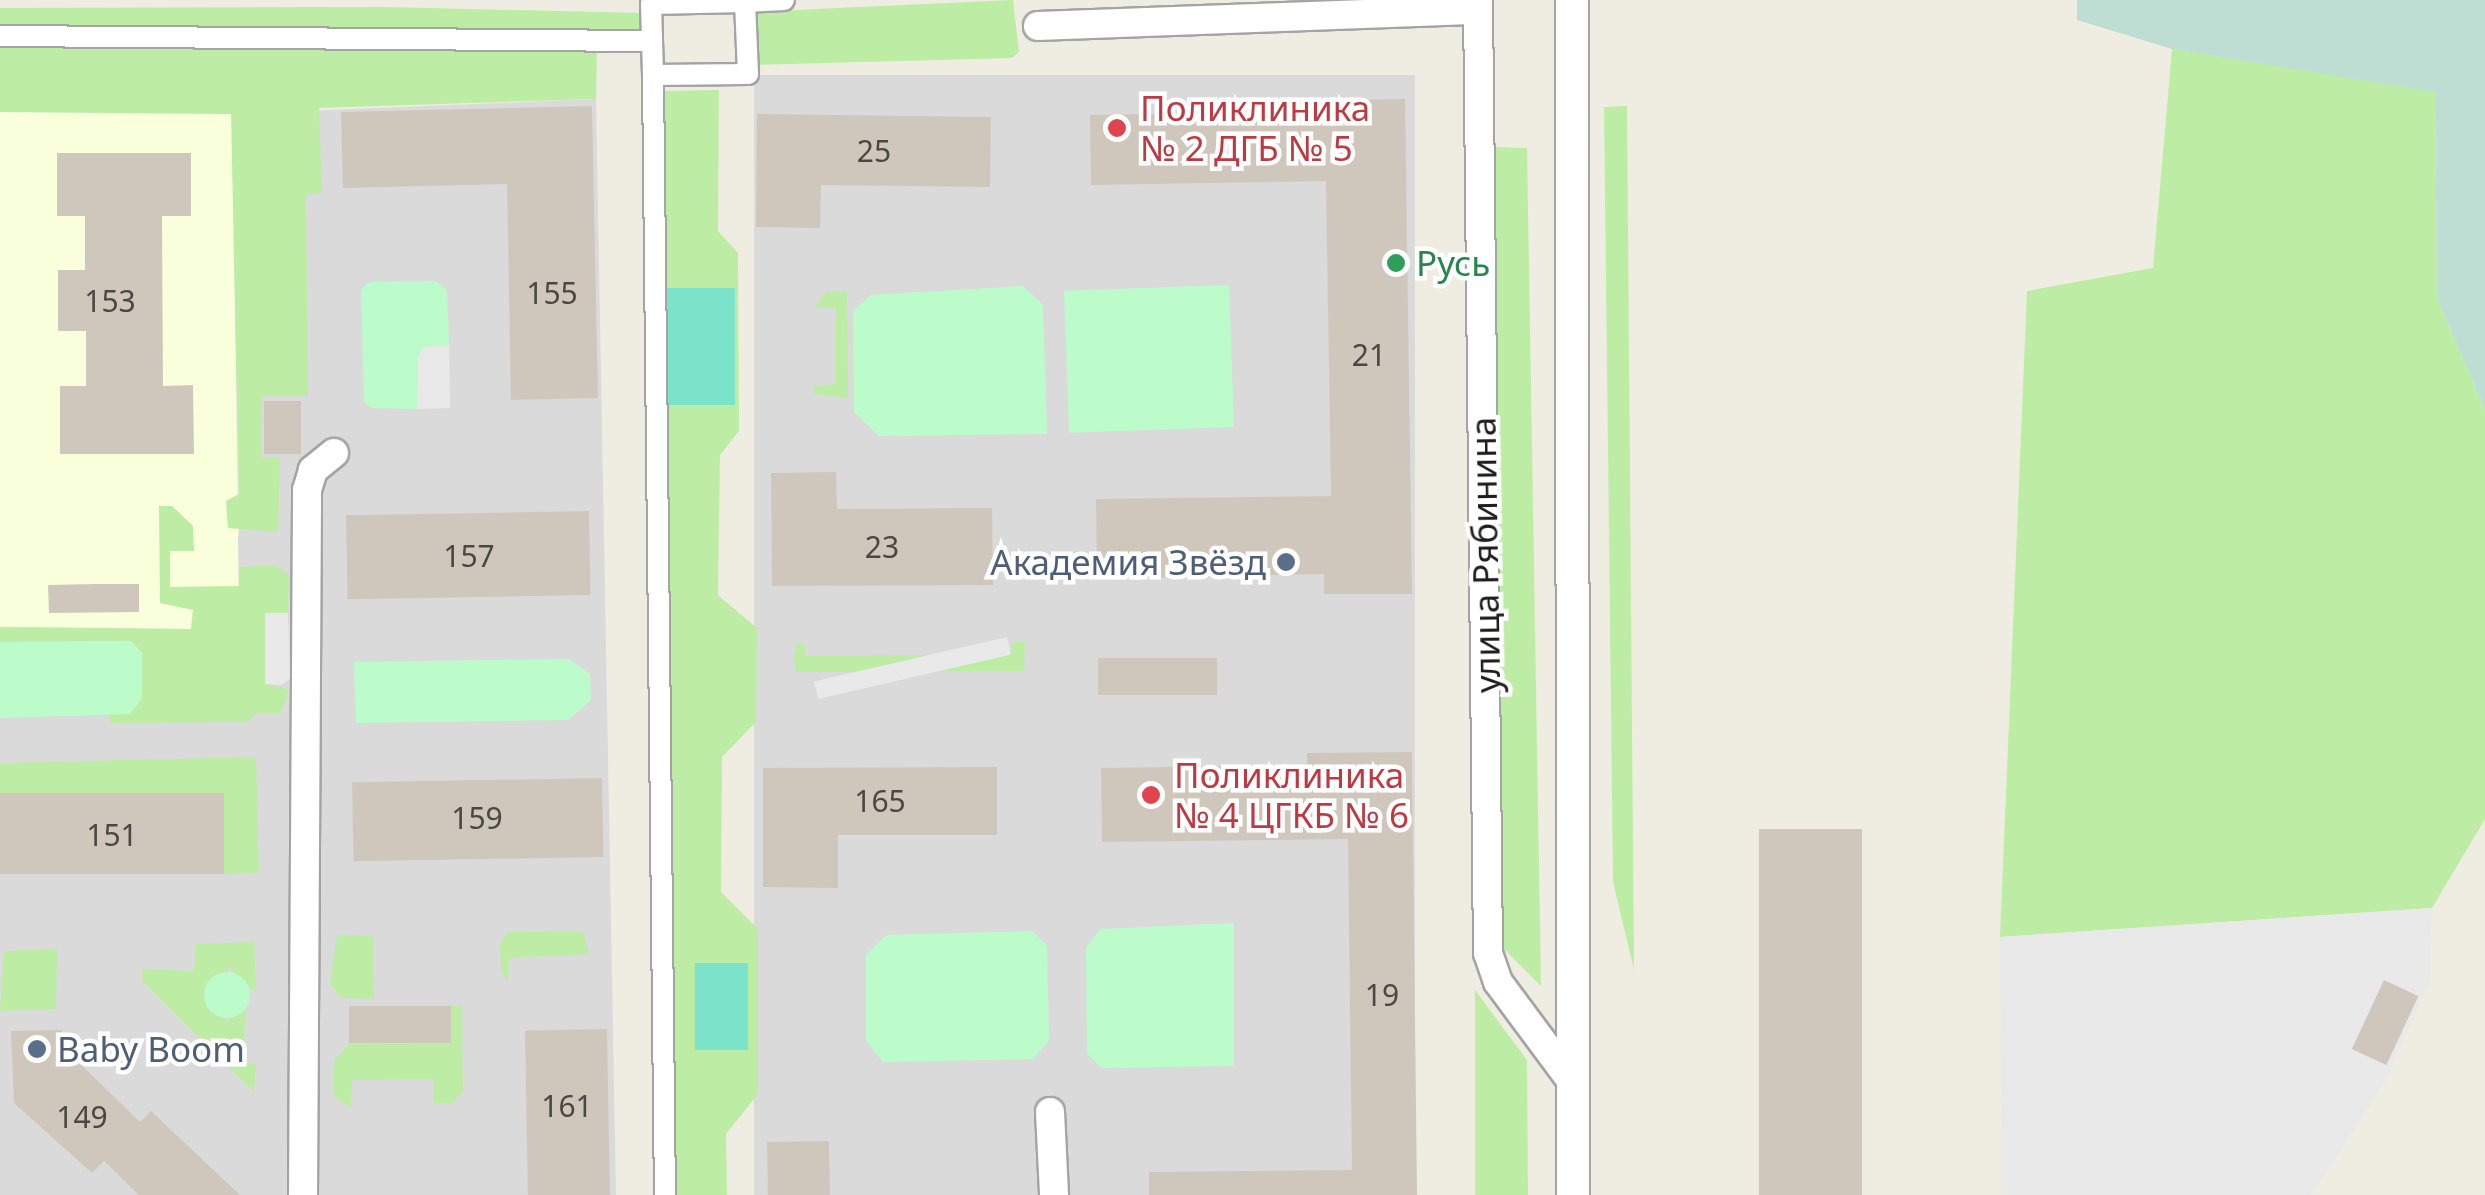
<!DOCTYPE html>
<html>
<head>
<meta charset="utf-8">
<style>
	body { margin:0 }
	#map { position:relative; width:2485px; height:1195px; overflow:hidden; background:#efede2; font-family:"Noto Sans",sans-serif }
	div>[style] { position:absolute }
	[style*='--x'] { left:calc(var(--x)*1px); top:calc(var(--y)*1px); width:calc(var(--w)*1px); rotate:calc(var(--a)*1deg) }
	.residential>* { inset:0; background:#dbdada; transform-origin:0 0 }
	.education>* { inset:0; background:#faffdb }
	.grass>* { inset:0; background:#bdeca5 }
	.wetland>* { inset:0; background:#beded4 }
	.park>* { inset:0; background:#bcfccb; transform-origin:0 0 }
	.round { border-radius:50% }
	.pitch>* { inset:0; background:#7ce3cb; transform-origin:0 0 }
	.parking>* { inset:0; background:#e9e9e9; transform-origin:0 0 }
	.building>* { inset:0; background:#cfc7bb; transform-origin:0 0 }
	.roads { filter:drop-shadow(2px 0 #a4a4a4) drop-shadow(-2px 0 #a4a4a4) drop-shadow(0 2px #a4a4a4) drop-shadow(0 -2px #a4a4a4) }
	.pedestrian>* { height:20px; margin:-10px; padding:0 10px; transform-origin:10px; border-radius:10px; background:#fff }
	.minor>* { height:28px; margin:-14px; padding:0 14px; transform-origin:14px; border-radius:14px; background:#fff }
	.tertiary>* { height:32px; margin:-16px; padding:0 16px; transform-origin:16px; border-radius:16px; background:#fff }
	.dots>* { width:28px; height:28px; translate:-50% -50%; box-sizing:border-box; border:5px solid #fff; border-radius:50% }
	span { translate:-50% -50%; white-space:nowrap; text-align:center; line-height:1.15; -webkit-text-stroke:9px #fff; paint-order:stroke }
	.number-label { font-size:30px; color:#4a4844 }
	.number-label span { -webkit-text-stroke-width:0 }
	.health-label { font-size:35px; color:#be3a42 }
	.left { translate:0 -50%; text-align:left }
	.leisure-label { font-size:35px; color:#27864d }
	.street-label { font-size:35px; color:#1d1d1d }
	.service-label { font-size:35px; color:#4e5e75 }
	.right { translate:-100% -50%; text-align:right }
</style>
</head>
<body>
<div id="map">
	<div class="residential">
		<div style="left:1415px;top:75px;width:1120px;height:661px;rotate:90deg"></div>
		<div style="clip-path:polygon(596px 99px,616px 1195px,0 1195px,0 627px,191px 629px,239px 534px,232px 114px)"></div>
	</div>
	<div class="education">
		<div style="clip-path:polygon(0 112px,232px 114px,239px 610px,193px 610px,191px 629px,0 627px)"></div>
	</div>
	<div class="grass">
		<div style="clip-path:polygon(1013px 0,1019px 52px,1012px 58px,754px 65px,753px 12px)"></div>
		<div style="clip-path:polygon(386px 7px,642px 13px,642px 32px,0 27px,0 8px)"></div>
		<div style="clip-path:polygon(597px 45px,596px 99px,319px 108px,322px 193px,306px 194px,308px 396px,262px 396px,261px 457px,280px 457px,278px 532px,228px 528px,226px 501px,239px 494px,231px 114px,0 112px,0 46px)"></div>
		<div style="clip-path:polygon(2172px 49px,2435px 91px,2437px 298px,2485px 410px,2485px 819px,2432px 908px,2000px 937px,2027px 291px,2153px 268px)"></div>
		<div style="clip-path:polygon(719px 90px,718px 231px,738px 253px,739px 431px,720px 455px,718px 595px,757px 628px,756px 722px,722px 757px,721px 892px,758px 929px,758px 1094px,726px 1134px,727px 1195px,673px 1195px,661px 91px)"></div>
		<div style="clip-path:polygon(1627px 106px,1634px 970px,1613px 882px,1604px 107px)"></div>
		<div style="clip-path:polygon(1495px 147px,1527px 148px,1541px 986px,1503px 948px)"></div>
		<div style="clip-path:polygon(826px 291px,847px 292px,848px 399px,813px 393px,813px 386px,836px 384px,836px 308px,815px 307px)"></div>
		<div style="clip-path:polygon(159px 506px,172px 506px,193px 526px,194px 551px,170px 551px,170px 587px,239px 586px,239px 567px,275px 565px,289px 575px,288px 613px,266px 613px,265px 684px,289px 689px,281px 713px,255px 713px,249px 722px,110px 723px,109px 714px,130px 714px,131px 641px,0 642px,0 627px,191px 629px,193px 610px,160px 603px)"></div>
		<div style="clip-path:polygon(1013px 642px,1025px 642px,1024px 671px,796px 672px,794px 657px,797px 643px,805px 644px,805px 656px,1010px 655px)"></div>
		<div style="clip-path:polygon(256px 757px,259px 872px,224px 874px,223px 793px,0 796px,0 763px)"></div>
		<div style="clip-path:polygon(583px 931px,589px 954px,509px 958px,508px 981px,501px 973px,500px 944px,508px 932px)"></div>
		<div style="clip-path:polygon(337px 935px,373px 936px,374px 999px,341px 998px,330px 984px)"></div>
		<div style="clip-path:polygon(254px 942px,256px 993px,228px 966px,226px 1023px,246px 1003px,243px 1063px,256px 1064px,254px 1092px,143px 982px,142px 969px,194px 971px,196px 944px)"></div>
		<div style="clip-path:polygon(57px 949px,56px 1009px,0 1011px,4px 951px)"></div>
		<div style="clip-path:polygon(1475px 990px,1527px 1060px,1528px 1195px,1475px 1195px)"></div>
		<div style="clip-path:polygon(451px 1006px,462px 1006px,463px 1091px,453px 1103px,434px 1103px,434px 1079px,352px 1080px,351px 1107px,333px 1096px,334px 1060px,349px 1044px,451px 1043px)"></div>
	</div>
	<div class="wetland">
		<div style="clip-path:polygon(2077px 0,2485px 0,2485px 410px,2437px 298px,2435px 92px,2172px 49px,2077px 20px)"></div>
	</div>
	<div class="park">
		<div style="clip-path:polygon(436px 281px,447px 291px,449px 345px,424px 347px,418px 357px,417px 409px,372px 408px,364px 402px,361px 290px,370px 282px)"></div>
		<div style="left:1229px;top:285px;width:142px;height:165px;rotate:88deg"></div>
		<div style="clip-path:polygon(1023px 286px,1043px 305px,1047px 434px,879px 436px,854px 412px,853px 311px,871px 295px)"></div>
		<div style="clip-path:polygon(131px 641px,142px 653px,142px 698px,130px 714px,0 718px,0 642px)"></div>
		<div style="clip-path:polygon(569px 659px,590px 674px,591px 700px,568px 720px,356px 723px,354px 662px)"></div>
		<div style="clip-path:polygon(1234px 923px,1234px 1066px,1101px 1068px,1087px 1053px,1086px 948px,1100px 929px)"></div>
		<div style="clip-path:polygon(1032px 931px,1047px 946px,1049px 1041px,1033px 1059px,883px 1062px,866px 1041px,866px 955px,886px 935px)"></div>
		<div class="round" style="left:204px;top:972px;width:46px;height:46px"></div>
	</div>
	<div class="pitch">
		<div style="left:663px;top:288px;width:72px;height:117px"></div>
		<div style="left:695px;top:963px;width:53px;height:87px"></div>
	</div>
	<div class="parking">
		<div style="clip-path:polygon(449px 345px,450px 408px,417px 409px,418px 357px,424px 347px)"></div>
		<div style="clip-path:polygon(265px 613px,288px 613px,290px 679px,281px 685px,265px 684px)"></div>
		<div style="left:1007px;top:637px;width:18px;height:198px;rotate:77deg"></div>
		<div style="clip-path:polygon(2432px 908px,2430px 981px,2385px 1082px,2311px 1195px,2001px 1195px,2000px 937px)"></div>
	</div>
	<div class="building">
		<div style="clip-path:polygon(1405px 99px,1412px 594px,1324px 594px,1324px 574px,1097px 579px,1096px 499px,1331px 496px,1326px 181px,1091px 185px,1090px 115px,1298px 111px,1298px 101px)"></div>
		<div style="clip-path:polygon(592px 106px,598px 398px,511px 400px,507px 184px,343px 188px,341px 112px)"></div>
		<div style="clip-path:polygon(757px 114px,991px 117px,990px 187px,821px 185px,820px 228px,756px 227px)"></div>
		<div style="clip-path:polygon(57px 153px,191px 153px,191px 216px,162px 216px,163px 386px,193px 385px,194px 454px,60px 454px,60px 386px,86px 386px,86px 331px,58px 331px,58px 270px,85px 270px,85px 216px,57px 216px)"></div>
		<div style="left:264px;top:401px;width:37px;height:53px"></div>
		<div style="clip-path:polygon(836px 472px,837px 509px,992px 508px,993px 585px,772px 586px,771px 473px)"></div>
		<div style="left:589px;top:511px;width:84px;height:243px;rotate:89deg"></div>
		<div style="clip-path:polygon(97px 584px,139px 584px,139px 612px,49px 613px,48px 585px)"></div>
		<div style="left:1098px;top:658px;width:119px;height:37px"></div>
		<div style="clip-path:polygon(1412px 752px,1417px 1195px,1149px 1195px,1149px 1172px,1352px 1170px,1348px 839px,1102px 842px,1101px 768px,1307px 765px,1307px 753px)"></div>
		<div style="clip-path:polygon(997px 767px,997px 835px,838px 835px,838px 888px,763px 887px,763px 768px)"></div>
		<div style="left:602px;top:778px;width:79px;height:250px;rotate:89deg"></div>
		<div style="left:224px;top:793px;width:81px;height:224px;rotate:90deg"></div>
		<div style="left:1759px;top:829px;width:103px;height:366px"></div>
		<div style="left:2384px;top:980px;width:38px;height:76px;rotate:25deg"></div>
		<div style="left:451px;top:1006px;width:37px;height:102px;rotate:90deg"></div>
		<div style="left:607px;top:1029px;width:166px;height:82px;rotate:89deg"></div>
		<div style="clip-path:polygon(62px 1030px,63px 1047px,140px 1122px,151px 1111px,240px 1195px,139px 1195px,104px 1161px,92px 1173px,14px 1103px,11px 1031px)"></div>
		<div style="left:829px;top:1141px;width:54px;height:62px;rotate:89deg"></div>
	</div>
	<div class="roads">
		<div class="pedestrian">
			<div style="--x:745;--y:2;--w:72;--a:87.6"></div>
			<div style="--x:748;--y:74;--w:95;--a:179.4"></div>
			<div style="--x:653;--y:75;--w:71;--a:-91.6"></div>
			<div style="--x:651;--y:4;--w:94;--a:-1.2"></div>
			<div style="--x:745;--y:2;--w:39;--a:-3"></div>
			<div style="--x:0;--y:36;--w:652;--a:0.44"></div>
			<div style="--x:653;--y:75;--w:1120;--a:89.39"></div>
		</div>
		<div class="minor">
			<div style="--x:1478;--y:0;--w:953;--a:89.4"></div>
			<div style="--x:1488;--y:953;--w:31;--a:71"></div>
			<div style="--x:1498;--y:982;--w:126;--a:53.4"></div>
			<div style="--x:1038;--y:26;--w:440;--a:-2.1"></div>
			<div style="--x:1050;--y:1112;--w:83;--a:87.2"></div>
			<div style="--x:303;--y:1195;--w:705;--a:-89.67"></div>
			<div style="--x:307;--y:490;--w:21;--a:-73"></div>
			<div style="--x:313;--y:470;--w:27;--a:-39"></div>
		</div>
		<div class="tertiary">
			<div style="--x:1572;--y:0;--w:1195;--a:89.95"></div>
		</div>
	</div>
	<div class="dots">
		<div style="left:1117px;top:128px;background:#e0444e"></div>
		<div style="left:1396px;top:263px;background:#2e9e5b"></div>
		<div style="left:1286px;top:562px;background:#5c6f8a"></div>
		<div style="left:1151px;top:795px;background:#e0444e"></div>
		<div style="left:37px;top:1049px;background:#5c6f8a"></div>
	</div>
	<div class="number-label">
		<span style="left:874px;top:151px">25</span>
		<span style="left:552px;top:293px">155</span>
		<span style="left:110px;top:301px">153</span>
		<span style="left:1369px;top:355px">21</span>
		<span style="left:882px;top:547px">23</span>
		<span style="left:469px;top:556px">157</span>
		<span style="left:880px;top:801px">165</span>
		<span style="left:477px;top:818px">159</span>
		<span style="left:112px;top:835px">151</span>
		<span style="left:1382px;top:995px">19</span>
		<span style="left:567px;top:1106px">161</span>
		<span style="left:82px;top:1117px">149</span>
	</div>
	<div class="health-label">
		<span class="left" style="left:1140px;top:128px">Поликлиника<br>№ 2 ДГБ № 5</span>
		<span class="left" style="left:1174px;top:795px">Поликлиника<br>№ 4 ЦГКБ № 6</span>
	</div>
	<div class="leisure-label">
		<span class="left" style="left:1416px;top:263px">Русь</span>
	</div>
	<div class="street-label">
		<span style="left:1485px;top:555px;rotate:-91deg">улица Рябинина</span>
	</div>
	<div class="service-label">
		<span class="right" style="left:1266px;top:562px">Академия Звёзд</span>
		<span class="left" style="left:57px;top:1049px">Baby Boom</span>
	</div>
</div>
</body>
</html>
